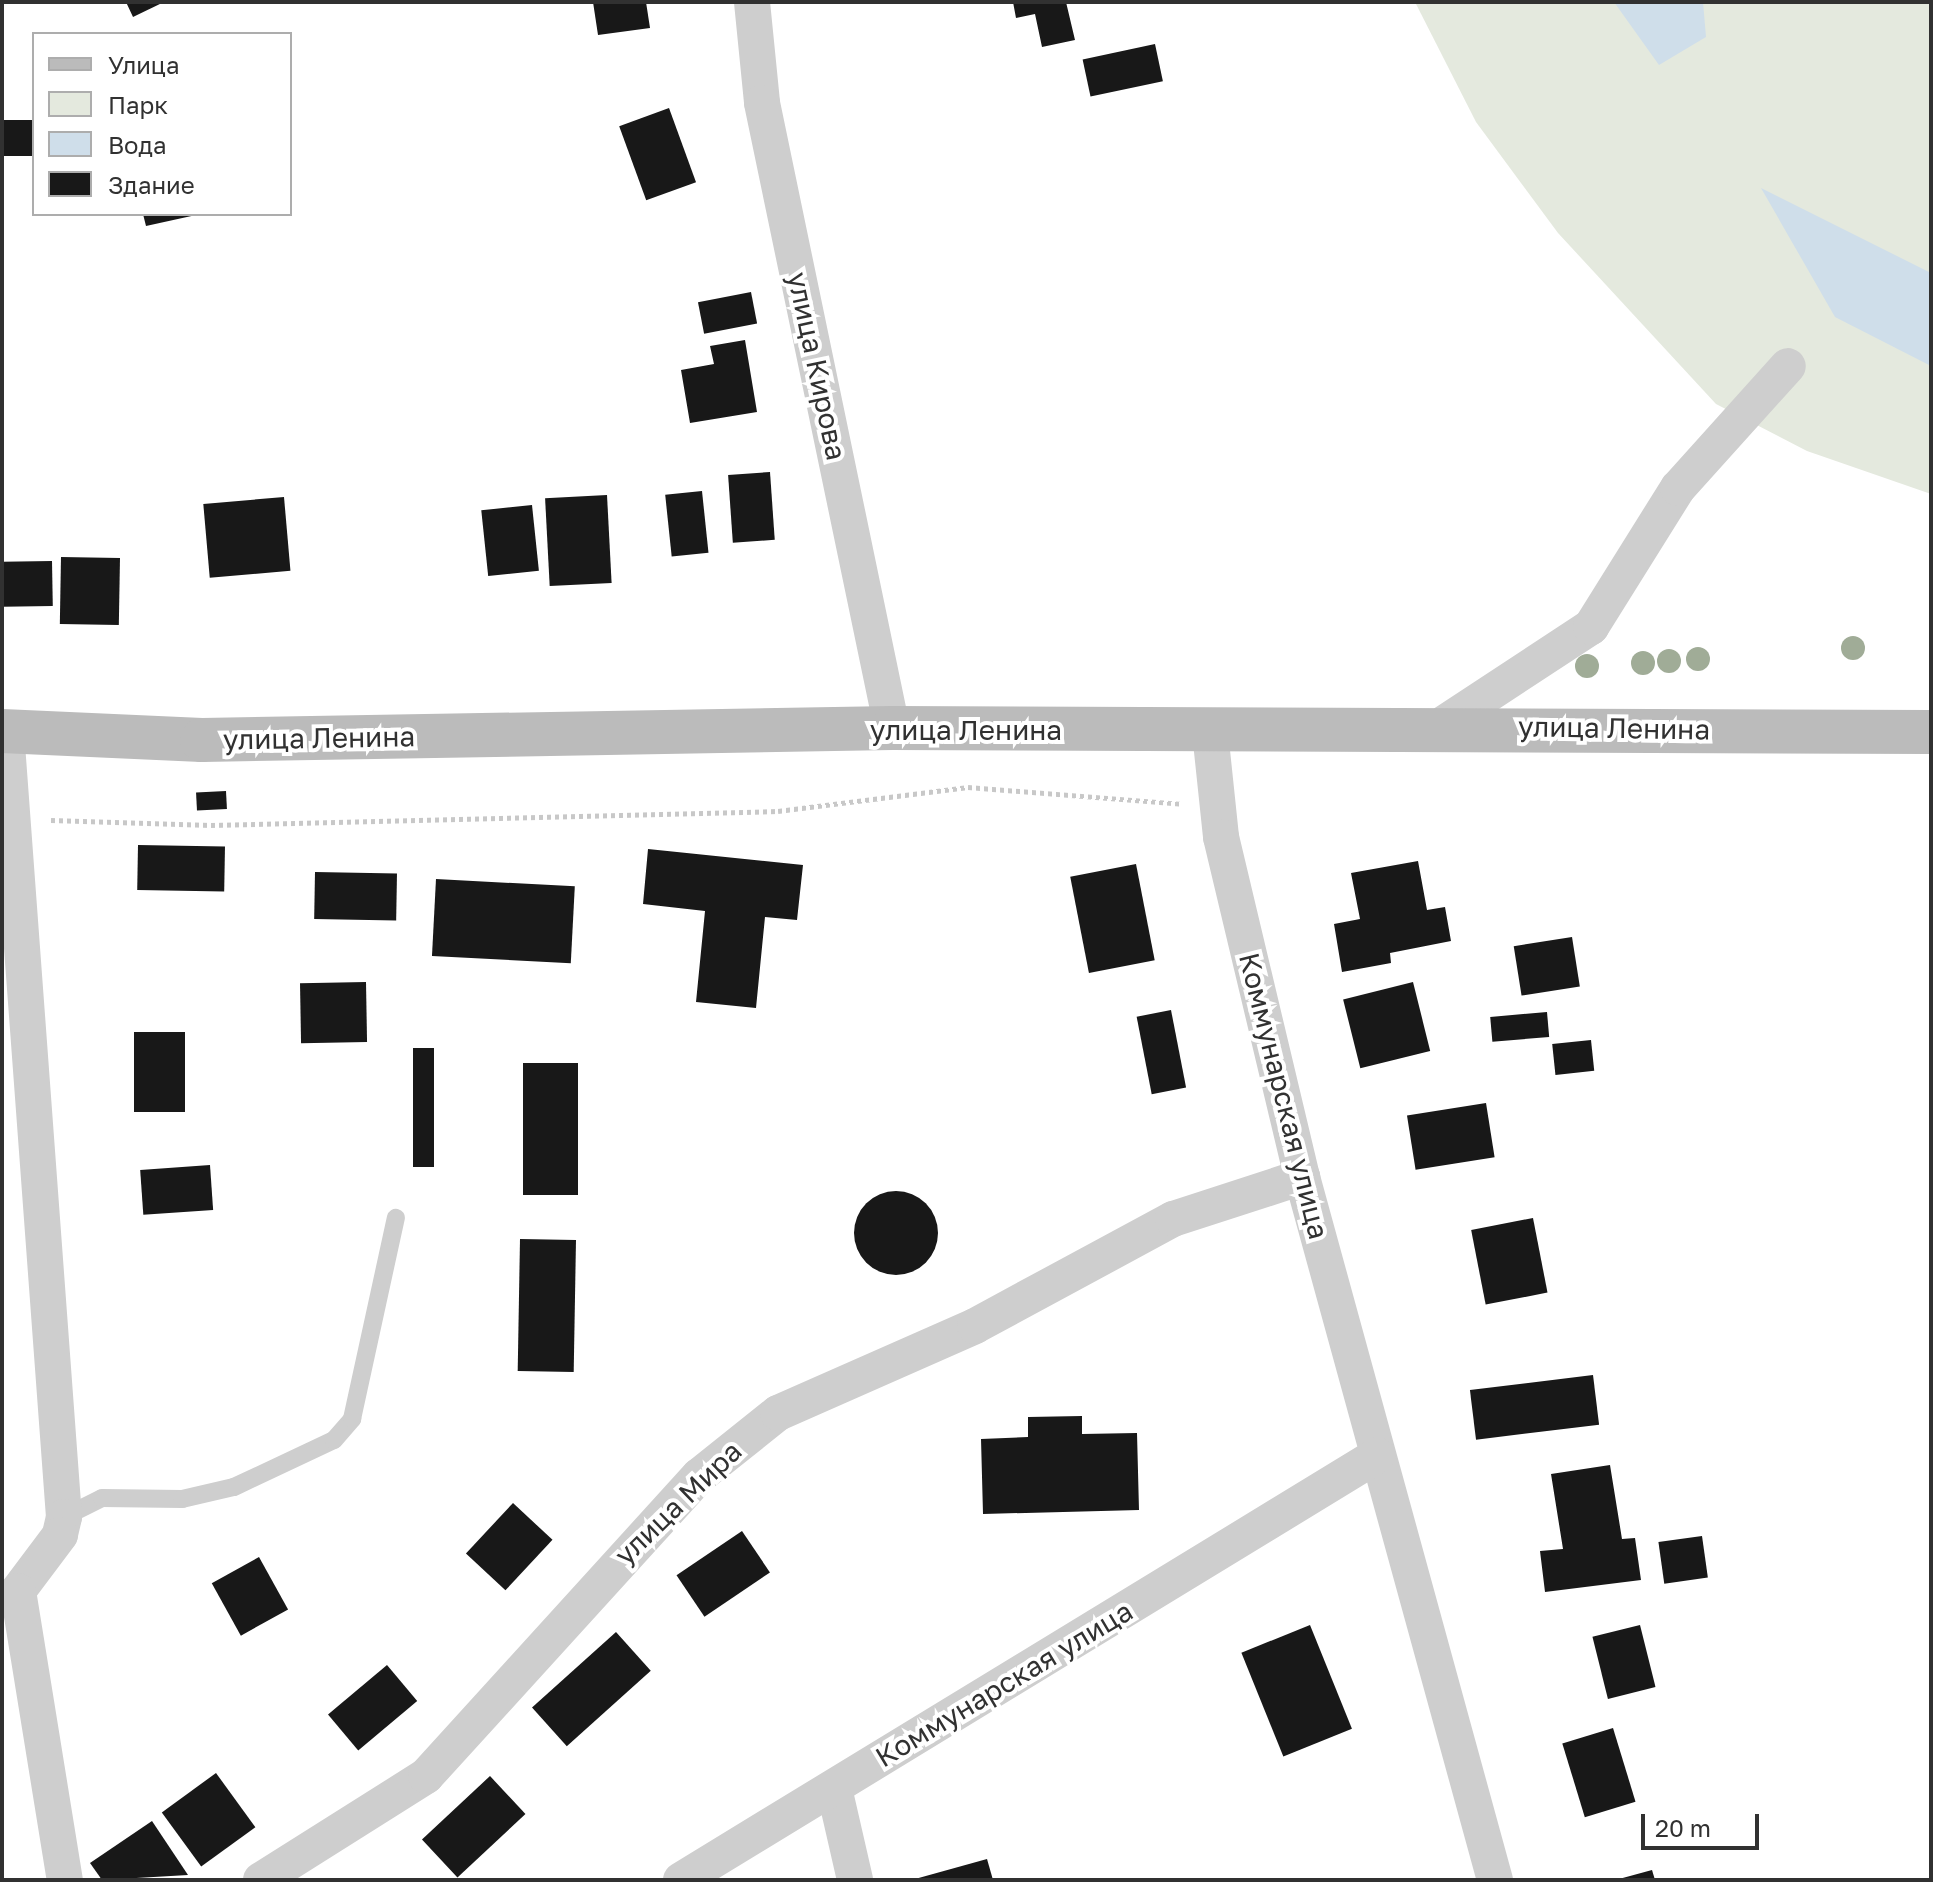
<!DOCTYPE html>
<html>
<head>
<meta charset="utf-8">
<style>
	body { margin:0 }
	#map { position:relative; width:1933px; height:1882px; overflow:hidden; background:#fff; font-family:"Golos Text",sans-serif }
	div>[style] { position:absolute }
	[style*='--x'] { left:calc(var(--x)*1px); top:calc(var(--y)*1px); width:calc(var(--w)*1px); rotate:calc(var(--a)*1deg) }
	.green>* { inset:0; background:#e4e9de }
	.water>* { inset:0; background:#cfdeea }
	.building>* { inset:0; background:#181818; transform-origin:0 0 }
	.round { border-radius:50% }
	.path>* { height:5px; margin-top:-2.5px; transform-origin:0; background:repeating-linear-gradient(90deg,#c8c8c8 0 4px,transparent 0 8px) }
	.lane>* { height:18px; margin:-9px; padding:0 9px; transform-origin:9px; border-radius:9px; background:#cecece }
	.street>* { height:36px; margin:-18px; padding:0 18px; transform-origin:18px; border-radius:18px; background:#cecece }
	.secondary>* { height:44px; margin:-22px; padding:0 22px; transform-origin:22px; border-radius:22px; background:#bbb }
	.trees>* { width:24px; height:24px; margin:-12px; border-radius:50%; background:#a0ac97 }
	span { translate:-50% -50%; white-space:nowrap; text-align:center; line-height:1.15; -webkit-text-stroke:8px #fff; paint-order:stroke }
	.street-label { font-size:28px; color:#313131 }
	.frame { position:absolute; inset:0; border:4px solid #313131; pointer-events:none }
	.legend { position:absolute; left:32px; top:32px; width:260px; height:184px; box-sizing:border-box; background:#fff; border:2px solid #adadad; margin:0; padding:10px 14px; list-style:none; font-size:24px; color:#313131 }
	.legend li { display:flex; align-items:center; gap:16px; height:40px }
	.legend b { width:40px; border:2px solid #adadad }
	.scale { position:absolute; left:1641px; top:1814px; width:118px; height:36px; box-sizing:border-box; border:4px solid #313131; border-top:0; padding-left:10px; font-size:24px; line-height:28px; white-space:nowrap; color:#313131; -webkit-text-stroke:6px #fff; paint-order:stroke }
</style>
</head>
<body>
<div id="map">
	<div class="green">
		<div style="clip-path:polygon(1415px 2px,1931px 2px,1931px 494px,1807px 451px,1716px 404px,1558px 233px,1476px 122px)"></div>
	</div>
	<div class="water">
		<div style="clip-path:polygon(1614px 2px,1703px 2px,1706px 37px,1659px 65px)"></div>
		<div style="clip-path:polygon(1761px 188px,1931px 273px,1931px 366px,1835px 317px)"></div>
	</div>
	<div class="building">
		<div style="clip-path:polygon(126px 2px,164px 2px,133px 17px)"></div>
		<div style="clip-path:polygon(593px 2px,646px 2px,650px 28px,598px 35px)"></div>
		<div style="clip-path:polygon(1013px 2px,1066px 2px,1075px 40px,1042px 47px,1035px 14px,1016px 18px)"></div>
		<div style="left:1155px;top:44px;width:38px;height:74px;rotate:78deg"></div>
		<div style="left:669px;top:108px;width:79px;height:53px;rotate:70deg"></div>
		<div style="left:34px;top:120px;width:36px;height:32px;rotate:90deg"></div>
		<div style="clip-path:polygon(143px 214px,196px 214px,196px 215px,146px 226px)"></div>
		<div style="left:751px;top:292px;width:32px;height:54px;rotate:79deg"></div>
		<div style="clip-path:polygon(745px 340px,757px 412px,690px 423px,681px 370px,714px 364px,710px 346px)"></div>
		<div style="left:770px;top:472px;width:68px;height:42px;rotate:86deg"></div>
		<div style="left:702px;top:491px;width:62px;height:37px;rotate:84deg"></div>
		<div style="left:607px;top:495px;width:88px;height:62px;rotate:87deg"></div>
		<div style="left:284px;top:497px;width:74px;height:81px;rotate:85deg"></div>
		<div style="left:532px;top:505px;width:66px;height:51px;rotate:84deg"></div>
		<div style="left:61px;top:557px;width:59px;height:67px;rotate:1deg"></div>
		<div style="left:52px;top:561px;width:45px;height:50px;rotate:89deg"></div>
		<div style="left:226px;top:791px;width:18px;height:30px;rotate:87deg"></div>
		<div style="left:138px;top:845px;width:87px;height:45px;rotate:1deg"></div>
		<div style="clip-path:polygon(648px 849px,803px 865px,797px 920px,765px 917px,756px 1008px,696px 1002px,705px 911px,643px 904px)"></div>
		<div style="clip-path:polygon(1418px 861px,1427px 910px,1445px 907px,1451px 941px,1390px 953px,1391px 963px,1342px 972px,1334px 924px,1360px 919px,1351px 873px)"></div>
		<div style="left:1136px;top:864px;width:98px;height:67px;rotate:79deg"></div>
		<div style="left:315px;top:872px;width:82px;height:47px;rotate:1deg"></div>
		<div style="left:436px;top:879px;width:139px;height:77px;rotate:3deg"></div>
		<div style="left:1572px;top:937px;width:50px;height:59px;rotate:81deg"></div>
		<div style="left:366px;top:982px;width:60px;height:66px;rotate:89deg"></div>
		<div style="left:1413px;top:982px;width:71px;height:72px;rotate:76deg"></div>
		<div style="left:1171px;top:1010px;width:79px;height:35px;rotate:79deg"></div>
		<div style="left:1547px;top:1012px;width:25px;height:57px;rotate:85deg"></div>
		<div style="left:134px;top:1032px;width:51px;height:80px"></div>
		<div style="left:1591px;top:1040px;width:31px;height:39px;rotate:84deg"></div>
		<div style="left:413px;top:1048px;width:21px;height:119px"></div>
		<div style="left:523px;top:1063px;width:55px;height:132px"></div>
		<div style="left:1486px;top:1103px;width:55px;height:80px;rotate:81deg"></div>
		<div style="left:210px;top:1165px;width:45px;height:70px;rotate:86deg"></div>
		<div class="round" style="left:854px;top:1191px;width:84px;height:84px"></div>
		<div style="left:1533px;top:1218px;width:76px;height:63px;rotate:79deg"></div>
		<div style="left:520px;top:1239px;width:56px;height:132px;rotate:1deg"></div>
		<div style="left:1593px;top:1375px;width:50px;height:124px;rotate:83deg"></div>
		<div style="clip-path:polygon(1082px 1416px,1082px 1434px,1137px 1433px,1139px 1510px,983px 1514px,981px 1439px,1028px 1437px,1028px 1417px)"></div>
		<div style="clip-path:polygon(1610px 1465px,1622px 1539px,1635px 1538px,1641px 1580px,1545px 1592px,1540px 1551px,1563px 1549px,1551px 1474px)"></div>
		<div style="left:513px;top:1503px;width:54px;height:69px;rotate:43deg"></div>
		<div style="left:742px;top:1531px;width:50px;height:79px;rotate:56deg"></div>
		<div style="left:1702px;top:1536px;width:42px;height:44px;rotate:82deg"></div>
		<div style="left:259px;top:1557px;width:60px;height:54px;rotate:61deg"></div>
		<div style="left:1310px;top:1625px;width:112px;height:74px;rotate:68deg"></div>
		<div style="left:1640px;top:1625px;width:64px;height:49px;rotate:76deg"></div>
		<div style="left:616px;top:1632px;width:52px;height:113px;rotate:48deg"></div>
		<div style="left:387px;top:1665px;width:47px;height:77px;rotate:50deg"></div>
		<div style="left:1613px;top:1728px;width:77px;height:53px;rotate:73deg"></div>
		<div style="left:216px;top:1773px;width:67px;height:67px;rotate:54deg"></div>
		<div style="left:490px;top:1776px;width:52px;height:93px;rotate:47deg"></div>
		<div style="clip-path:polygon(152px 1821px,188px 1875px,102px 1880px,90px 1863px)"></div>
		<div style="clip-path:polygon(987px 1859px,993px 1880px,915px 1880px,915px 1879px)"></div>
		<div style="clip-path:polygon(1652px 1870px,1655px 1880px,1619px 1880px,1619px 1879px)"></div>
	</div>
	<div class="path">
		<div style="--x:51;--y:820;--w:160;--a:1.8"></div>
		<div style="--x:211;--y:825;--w:567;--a:-1.41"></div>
		<div style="--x:778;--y:811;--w:192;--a:-7.2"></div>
		<div style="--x:968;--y:787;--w:215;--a:4.5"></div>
	</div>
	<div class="lane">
		<div style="--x:64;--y:1517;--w:42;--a:-26.6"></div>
		<div style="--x:102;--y:1498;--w:80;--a:0.7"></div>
		<div style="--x:182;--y:1499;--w:53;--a:-13"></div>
		<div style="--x:234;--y:1487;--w:110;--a:-25.2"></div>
		<div style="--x:334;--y:1440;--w:28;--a:-49"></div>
		<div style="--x:352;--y:1419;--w:206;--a:-77.7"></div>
	</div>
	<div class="street">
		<div style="--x:752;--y:2;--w:101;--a:84.3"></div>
		<div style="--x:762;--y:103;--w:638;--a:78.25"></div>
		<div style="--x:1440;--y:726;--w:181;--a:-33.3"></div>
		<div style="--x:1591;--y:627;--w:164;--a:-58"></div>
		<div style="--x:1678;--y:488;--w:164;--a:-48"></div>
		<div style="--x:6;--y:731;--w:788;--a:85.78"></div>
		<div style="--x:64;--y:1517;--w:18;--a:103"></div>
		<div style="--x:60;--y:1535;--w:70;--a:126.9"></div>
		<div style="--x:18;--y:1591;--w:293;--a:80.8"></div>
		<div style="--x:1210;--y:732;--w:106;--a:84"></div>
		<div style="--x:1221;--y:837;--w:350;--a:76.6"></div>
		<div style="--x:1302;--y:1177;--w:729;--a:74.65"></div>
		<div style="--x:834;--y:1788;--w:94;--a:77.1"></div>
		<div style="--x:261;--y:1880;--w:195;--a:-32.2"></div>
		<div style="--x:426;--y:1776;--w:406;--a:-47.7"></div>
		<div style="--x:699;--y:1476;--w:101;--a:-38.6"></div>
		<div style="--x:778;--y:1413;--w:215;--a:-23.8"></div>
		<div style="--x:975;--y:1326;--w:225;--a:-28.4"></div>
		<div style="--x:1173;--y:1219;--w:136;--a:-18"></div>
		<div style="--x:681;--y:1880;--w:816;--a:-31.37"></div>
	</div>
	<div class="secondary">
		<div style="--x:2;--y:731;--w:200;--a:2.6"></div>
		<div style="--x:202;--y:740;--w:690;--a:-1"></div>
		<div style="--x:892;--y:728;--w:1039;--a:0.22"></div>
	</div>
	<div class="trees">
		<div style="left:1853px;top:648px"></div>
		<div style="left:1698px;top:659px"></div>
		<div style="left:1669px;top:661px"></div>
		<div style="left:1643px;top:663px"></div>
		<div style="left:1587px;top:666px"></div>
	</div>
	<div class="street-label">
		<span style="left:817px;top:366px;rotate:78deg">улица Кирова</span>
		<span style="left:1614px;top:728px;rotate:1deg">улица Ленина</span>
		<span style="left:966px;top:730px">улица Ленина</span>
		<span style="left:319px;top:738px;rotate:-1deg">улица Ленина</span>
		<span style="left:1284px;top:1096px;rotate:76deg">Коммунарская улица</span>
		<span style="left:678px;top:1503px;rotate:-44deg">улица Мира</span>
		<span style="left:1004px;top:1684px;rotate:-31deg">Коммунарская улица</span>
	</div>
	<div class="frame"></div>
	<ul class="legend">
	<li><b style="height:10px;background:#bbb"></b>Улица</li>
	<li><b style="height:22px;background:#e4e9de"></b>Парк</li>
	<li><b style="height:22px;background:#cfdeea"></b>Вода</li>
	<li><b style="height:22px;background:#181818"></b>Здание</li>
	</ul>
	<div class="scale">20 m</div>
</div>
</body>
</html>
